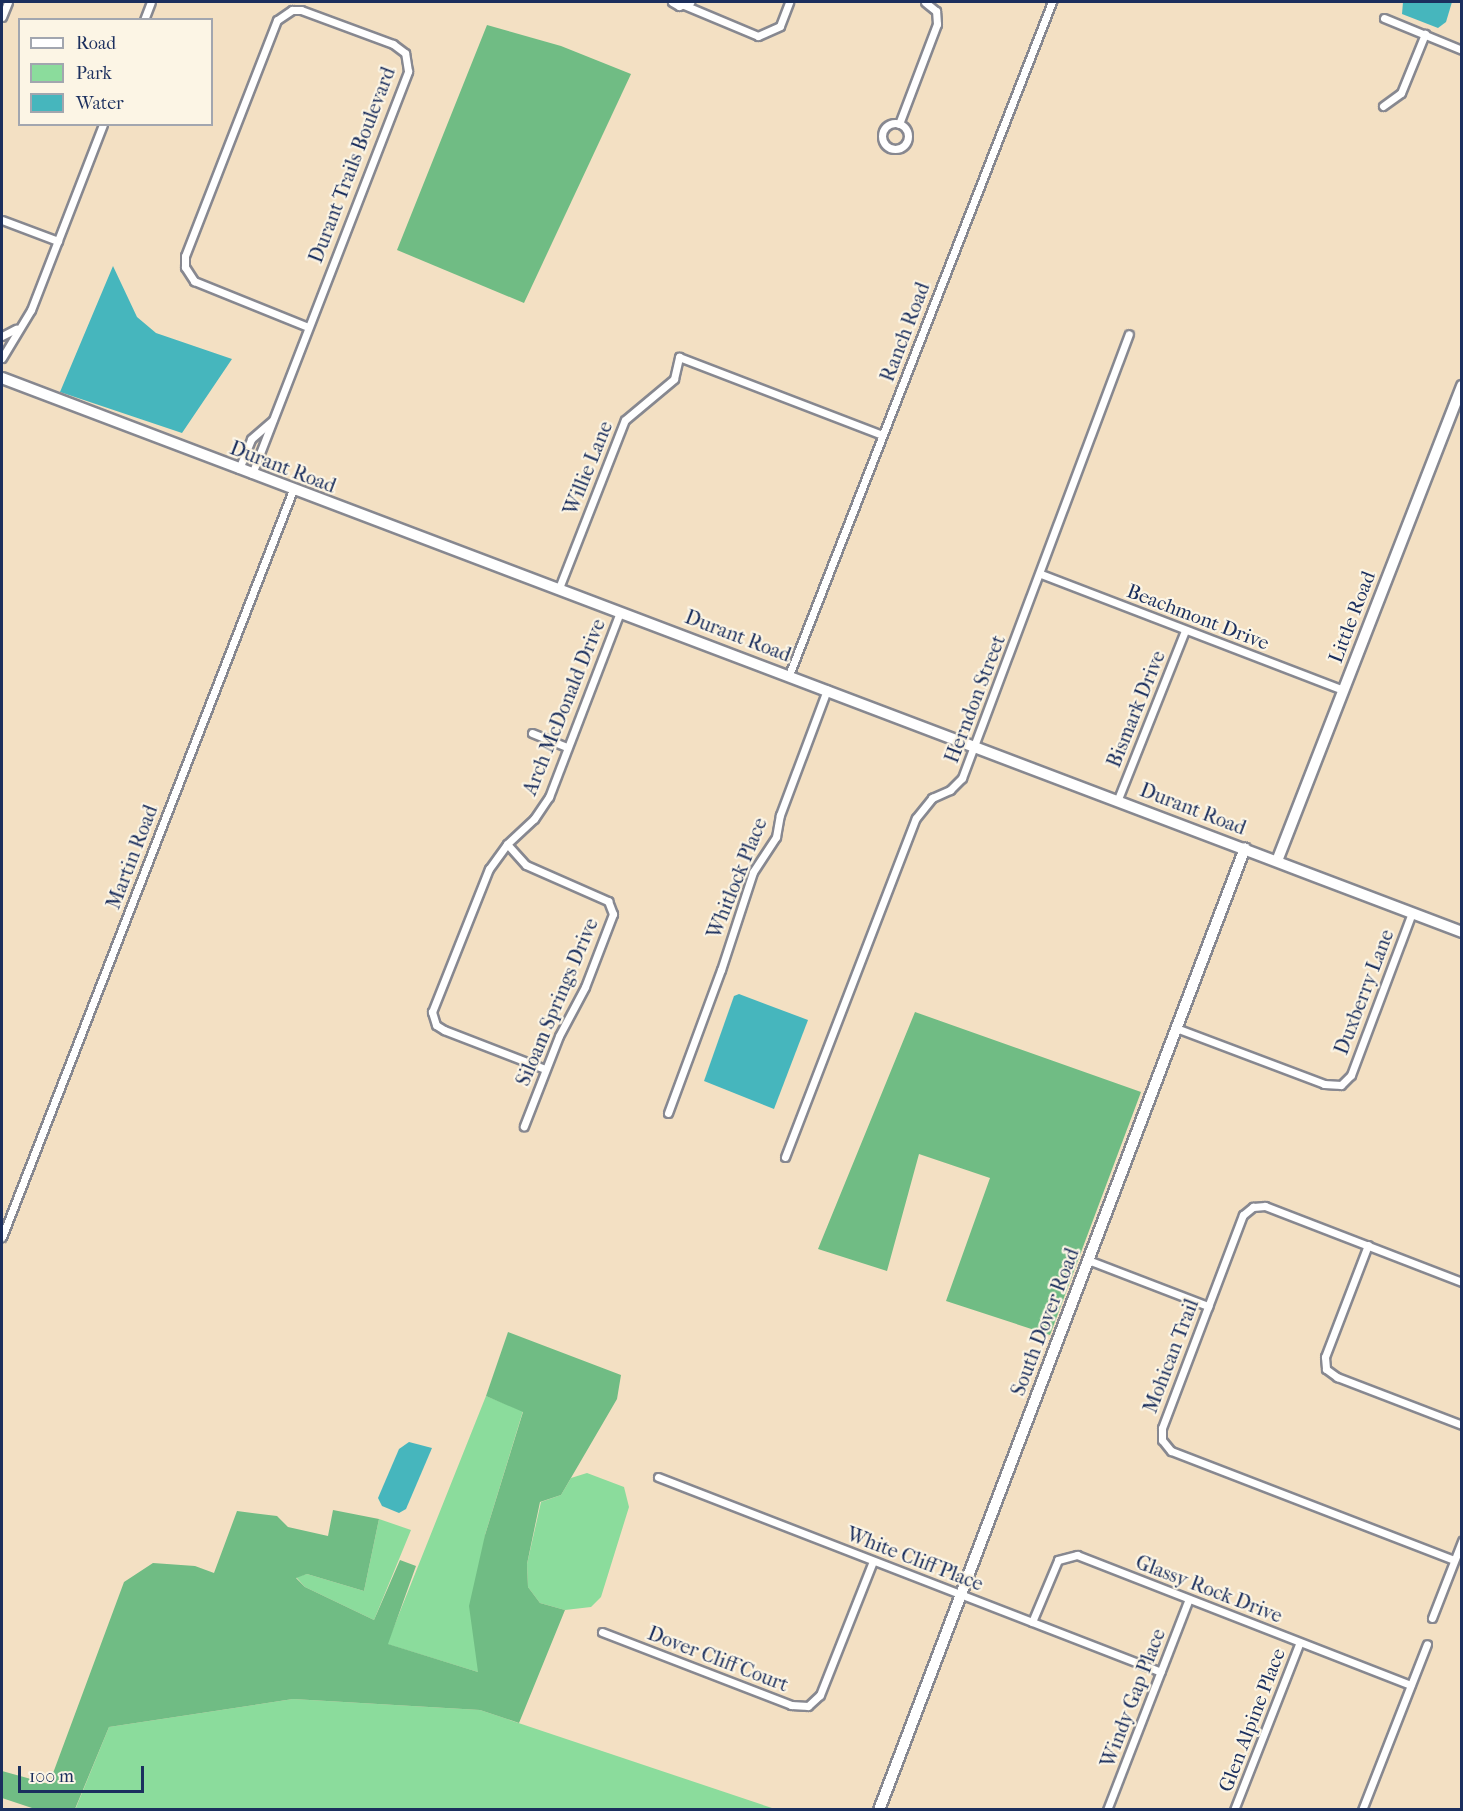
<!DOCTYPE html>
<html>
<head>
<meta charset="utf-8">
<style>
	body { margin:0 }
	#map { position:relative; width:1463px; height:1811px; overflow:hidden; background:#f3e0c3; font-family:"IM FELL French Canon",serif }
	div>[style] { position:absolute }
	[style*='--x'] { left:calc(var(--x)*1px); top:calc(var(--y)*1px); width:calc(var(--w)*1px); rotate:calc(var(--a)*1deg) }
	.green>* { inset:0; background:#8bdc9c }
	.forest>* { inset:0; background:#70bc84 }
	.water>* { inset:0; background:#46b6bd }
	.roads { filter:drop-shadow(2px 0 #878890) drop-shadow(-2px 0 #878890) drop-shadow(0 2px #878890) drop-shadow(0 -2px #878890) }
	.street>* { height:7px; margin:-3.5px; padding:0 3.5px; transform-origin:3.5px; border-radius:3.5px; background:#fff }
	.street>.ring { margin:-3.5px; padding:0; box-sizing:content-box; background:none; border:7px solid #fff; border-radius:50% }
	.secondary>* { height:10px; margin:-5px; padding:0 5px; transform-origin:5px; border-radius:5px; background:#fff }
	span { translate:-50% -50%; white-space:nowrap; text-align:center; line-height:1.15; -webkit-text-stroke:4.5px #fcf5e5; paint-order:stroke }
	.street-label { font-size:20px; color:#1b2f5e }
	.frame { position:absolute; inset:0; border:3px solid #1b2f5e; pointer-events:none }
	.legend { position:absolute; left:18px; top:18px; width:195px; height:108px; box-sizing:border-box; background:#fcf5e5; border:2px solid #a2a6af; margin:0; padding:8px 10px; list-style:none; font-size:18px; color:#1b2f5e }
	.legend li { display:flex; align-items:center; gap:12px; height:30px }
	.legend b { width:30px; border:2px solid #a2a6af }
	.scale { position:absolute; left:18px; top:1766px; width:126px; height:27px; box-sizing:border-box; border:3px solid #1b2f5e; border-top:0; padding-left:8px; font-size:18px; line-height:21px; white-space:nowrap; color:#1b2f5e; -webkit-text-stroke:4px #fcf5e5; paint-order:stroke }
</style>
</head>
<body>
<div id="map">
	<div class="green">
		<div style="clip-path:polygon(486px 1396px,523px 1411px,485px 1535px,478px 1672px,387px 1644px)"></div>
		<div style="clip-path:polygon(587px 1473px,624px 1487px,629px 1507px,601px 1597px,591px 1607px,565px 1610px,540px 1603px,528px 1587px,527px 1564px,541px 1502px,561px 1495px,571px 1478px)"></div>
		<div style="clip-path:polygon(379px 1519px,411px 1530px,374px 1620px,305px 1587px,296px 1577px,307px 1574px,364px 1591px)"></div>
		<div style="clip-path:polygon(293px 1699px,480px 1710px,775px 1809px,75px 1810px,109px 1727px)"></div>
	</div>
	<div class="forest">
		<div style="clip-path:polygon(487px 25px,561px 46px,631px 74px,524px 303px,397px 250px)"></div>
		<div style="clip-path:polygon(915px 1012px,1141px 1092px,1050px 1335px,946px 1301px,990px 1178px,919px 1154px,887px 1271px,818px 1249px)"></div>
		<div style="clip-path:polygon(508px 1332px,621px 1375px,617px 1399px,561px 1495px,540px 1502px,527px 1564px,528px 1587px,540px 1603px,565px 1610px,519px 1723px,480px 1710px,293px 1699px,109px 1727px,75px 1809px,35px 1809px,2px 1798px,2px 1771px,49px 1784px,124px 1582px,153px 1563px,195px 1566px,214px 1573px,237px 1511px,277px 1516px,288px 1527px,328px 1536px,333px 1510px,379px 1519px,364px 1591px,307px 1574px,296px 1578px,305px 1587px,374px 1620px,400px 1560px,416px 1566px,388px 1644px,478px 1672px,469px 1606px,485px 1535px,523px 1412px,486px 1396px)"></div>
	</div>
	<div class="water">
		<div style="clip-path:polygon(1403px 2px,1452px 2px,1446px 22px,1438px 28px,1402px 14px)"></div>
		<div style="clip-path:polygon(113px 266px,137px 317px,156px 333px,232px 359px,182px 433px,60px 392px)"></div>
		<div style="clip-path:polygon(739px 994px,808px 1020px,774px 1109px,704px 1081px,734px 996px)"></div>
		<div style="clip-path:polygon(409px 1442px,432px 1448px,406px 1509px,399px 1513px,382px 1506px,378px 1498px,399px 1449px)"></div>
	</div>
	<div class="roads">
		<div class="street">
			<div style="--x:672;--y:2;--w:8;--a:30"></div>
			<div style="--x:679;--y:6;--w:12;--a:-20"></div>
			<div style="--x:684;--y:5;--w:80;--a:22.7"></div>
			<div style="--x:758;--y:36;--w:24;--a:-24"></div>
			<div style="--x:780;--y:26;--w:26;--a:-69"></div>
			<div style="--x:2;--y:17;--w:16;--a:-68"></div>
			<div style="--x:1384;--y:18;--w:84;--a:22.3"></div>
			<div style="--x:144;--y:20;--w:19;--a:-69"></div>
			<div style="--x:1383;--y:106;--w:22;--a:-36"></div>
			<div style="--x:1401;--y:93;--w:64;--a:-67.9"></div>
			<div class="ring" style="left:882px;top:123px;width:19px;height:19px"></div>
			<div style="--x:899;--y:124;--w:107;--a:-69.2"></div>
			<div style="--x:937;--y:24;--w:13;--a:-94"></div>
			<div style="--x:936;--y:11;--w:14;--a:-141"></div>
			<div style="--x:2;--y:220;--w:60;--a:20.6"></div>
			<div style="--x:2;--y:336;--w:16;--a:-27"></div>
			<div style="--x:2;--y:358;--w:56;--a:-58.9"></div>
			<div style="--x:31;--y:310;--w:199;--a:-68.8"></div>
			<div style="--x:239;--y:469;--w:32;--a:-68"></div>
			<div style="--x:251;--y:439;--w:28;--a:-41"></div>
			<div style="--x:252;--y:474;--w:432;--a:-68.8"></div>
			<div style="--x:408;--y:71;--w:18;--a:-99"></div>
			<div style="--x:405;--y:53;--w:15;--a:-143"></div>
			<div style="--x:393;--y:44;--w:98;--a:-159.7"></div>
			<div style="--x:301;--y:10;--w:9;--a:180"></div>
			<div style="--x:292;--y:10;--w:18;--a:146"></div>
			<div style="--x:277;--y:20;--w:253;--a:111.3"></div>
			<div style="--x:185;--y:256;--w:11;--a:90"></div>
			<div style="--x:185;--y:267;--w:17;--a:57"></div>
			<div style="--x:194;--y:281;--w:123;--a:22"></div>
			<div style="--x:1041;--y:574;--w:324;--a:21"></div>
			<div style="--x:559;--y:588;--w:180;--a:-68.6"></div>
			<div style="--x:625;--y:420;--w:64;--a:-39.9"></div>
			<div style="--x:674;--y:379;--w:23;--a:-77"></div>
			<div style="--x:679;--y:357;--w:217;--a:21"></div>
			<div style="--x:789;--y:675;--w:723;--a:-68.66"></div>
			<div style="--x:532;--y:733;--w:38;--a:22"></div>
			<div style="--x:1118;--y:799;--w:181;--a:-68.3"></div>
			<div style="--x:507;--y:844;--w:28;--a:48"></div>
			<div style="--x:526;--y:865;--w:90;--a:23.7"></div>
			<div style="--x:608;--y:901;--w:14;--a:69"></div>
			<div style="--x:613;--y:914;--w:78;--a:111"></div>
			<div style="--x:585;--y:987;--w:55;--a:118"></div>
			<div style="--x:559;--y:1036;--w:97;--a:111.3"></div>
			<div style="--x:1176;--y:1028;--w:158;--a:20.7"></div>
			<div style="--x:1324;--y:1084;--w:17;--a:3"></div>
			<div style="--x:1341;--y:1085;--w:14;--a:-45"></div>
			<div style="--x:1351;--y:1075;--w:173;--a:-69.4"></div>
			<div style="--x:545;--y:1069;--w:108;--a:-158.9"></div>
			<div style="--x:444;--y:1030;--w:9;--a:-148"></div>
			<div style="--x:436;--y:1025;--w:14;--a:-107"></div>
			<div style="--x:432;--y:1012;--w:154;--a:-68.3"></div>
			<div style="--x:489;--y:869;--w:31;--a:-54"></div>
			<div style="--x:507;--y:844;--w:37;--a:-43"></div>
			<div style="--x:534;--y:819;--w:27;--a:-56"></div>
			<div style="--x:549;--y:797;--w:198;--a:-69"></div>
			<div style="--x:668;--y:1113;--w:153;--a:-69.7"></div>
			<div style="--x:721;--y:970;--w:103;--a:-71.9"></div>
			<div style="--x:753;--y:872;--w:42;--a:-56.7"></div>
			<div style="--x:776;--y:837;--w:22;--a:-80"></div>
			<div style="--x:780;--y:815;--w:134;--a:-69.4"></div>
			<div style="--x:785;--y:1157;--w:363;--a:-68.9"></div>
			<div style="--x:916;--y:818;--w:26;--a:-51"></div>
			<div style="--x:932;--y:798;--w:20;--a:-24"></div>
			<div style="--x:950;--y:790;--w:17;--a:-45"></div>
			<div style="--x:962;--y:778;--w:474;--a:-69.4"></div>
			<div style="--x:2;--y:1237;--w:802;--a:-68.72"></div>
			<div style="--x:1368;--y:1245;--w:120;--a:111"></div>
			<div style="--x:1325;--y:1357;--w:12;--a:85"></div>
			<div style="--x:1326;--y:1369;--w:14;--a:36"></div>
			<div style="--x:1337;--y:1377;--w:134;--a:21"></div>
			<div style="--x:1088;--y:1260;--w:129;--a:21"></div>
			<div style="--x:658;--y:1477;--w:539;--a:21.19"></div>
			<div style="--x:1454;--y:1560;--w:303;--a:-158.9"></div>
			<div style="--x:1171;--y:1451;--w:14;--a:-129"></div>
			<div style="--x:1162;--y:1440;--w:12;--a:-90"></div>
			<div style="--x:1162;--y:1428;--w:228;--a:-69.2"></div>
			<div style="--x:1243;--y:1215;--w:13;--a:-39"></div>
			<div style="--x:1253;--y:1207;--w:12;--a:-5"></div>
			<div style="--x:1265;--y:1206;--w:211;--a:21.1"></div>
			<div style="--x:1432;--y:1618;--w:83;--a:-68.7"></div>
			<div style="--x:1032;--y:1622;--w:67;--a:-67.2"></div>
			<div style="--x:1058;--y:1560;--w:20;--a:-15"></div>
			<div style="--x:1077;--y:1555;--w:358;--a:21.3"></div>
			<div style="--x:602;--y:1632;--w:203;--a:21.1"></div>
			<div style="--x:791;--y:1705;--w:17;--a:3"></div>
			<div style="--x:808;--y:1706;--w:16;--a:-43"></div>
			<div style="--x:820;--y:1695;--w:144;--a:-68.4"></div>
			<div style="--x:1107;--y:1810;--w:226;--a:-68.8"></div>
			<div style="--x:1234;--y:1810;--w:180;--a:-68.6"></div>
			<div style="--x:1362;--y:1810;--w:178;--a:-68.6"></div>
		</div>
		<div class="secondary">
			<div style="--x:2;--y:378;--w:1562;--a:20.78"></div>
			<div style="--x:1277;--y:861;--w:510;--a:-68.72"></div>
			<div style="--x:879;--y:1810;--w:1029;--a:-69.17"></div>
		</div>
	</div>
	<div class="street-label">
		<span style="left:352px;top:165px;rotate:-69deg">Durant Trails Boulevard</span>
		<span style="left:905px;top:332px;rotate:-69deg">Ranch Road</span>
		<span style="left:283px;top:467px;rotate:21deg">Durant Road</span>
		<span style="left:588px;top:468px;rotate:-68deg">Willie Lane</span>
		<span style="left:1198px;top:617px;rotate:21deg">Beachmont Drive</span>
		<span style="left:1352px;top:617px;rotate:-69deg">Little Road</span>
		<span style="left:738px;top:636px;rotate:21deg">Durant Road</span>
		<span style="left:975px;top:699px;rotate:-69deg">Herndon Street</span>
		<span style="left:564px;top:707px;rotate:-68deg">Arch McDonald Drive</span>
		<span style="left:1136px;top:709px;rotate:-68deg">Bismark Drive</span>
		<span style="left:1193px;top:809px;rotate:21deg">Durant Road</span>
		<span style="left:132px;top:857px;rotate:-69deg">Martin Road</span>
		<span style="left:737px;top:878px;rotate:-68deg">Whitlock Place</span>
		<span style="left:1364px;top:992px;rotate:-69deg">Duxberry Lane</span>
		<span style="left:557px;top:1002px;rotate:-67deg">Siloam Springs Drive</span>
		<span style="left:1045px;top:1322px;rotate:-69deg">South Dover Road</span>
		<span style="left:1171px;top:1356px;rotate:-69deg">Mohican Trail</span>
		<span style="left:915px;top:1559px;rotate:21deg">White Cliff Place</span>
		<span style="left:1209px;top:1589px;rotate:21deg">Glassy Rock Drive</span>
		<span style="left:718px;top:1659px;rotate:21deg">Dover Cliff Court</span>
		<span style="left:1133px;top:1698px;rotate:-69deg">Windy Gap Place</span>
		<span style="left:1252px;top:1720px;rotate:-69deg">Glen Alpine Place</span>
	</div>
	<div class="frame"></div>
	<ul class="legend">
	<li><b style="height:8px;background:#fff"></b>Road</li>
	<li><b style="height:16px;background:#8bdc9c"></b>Park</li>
	<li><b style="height:16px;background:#46b6bd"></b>Water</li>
	</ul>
	<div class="scale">100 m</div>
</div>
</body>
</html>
